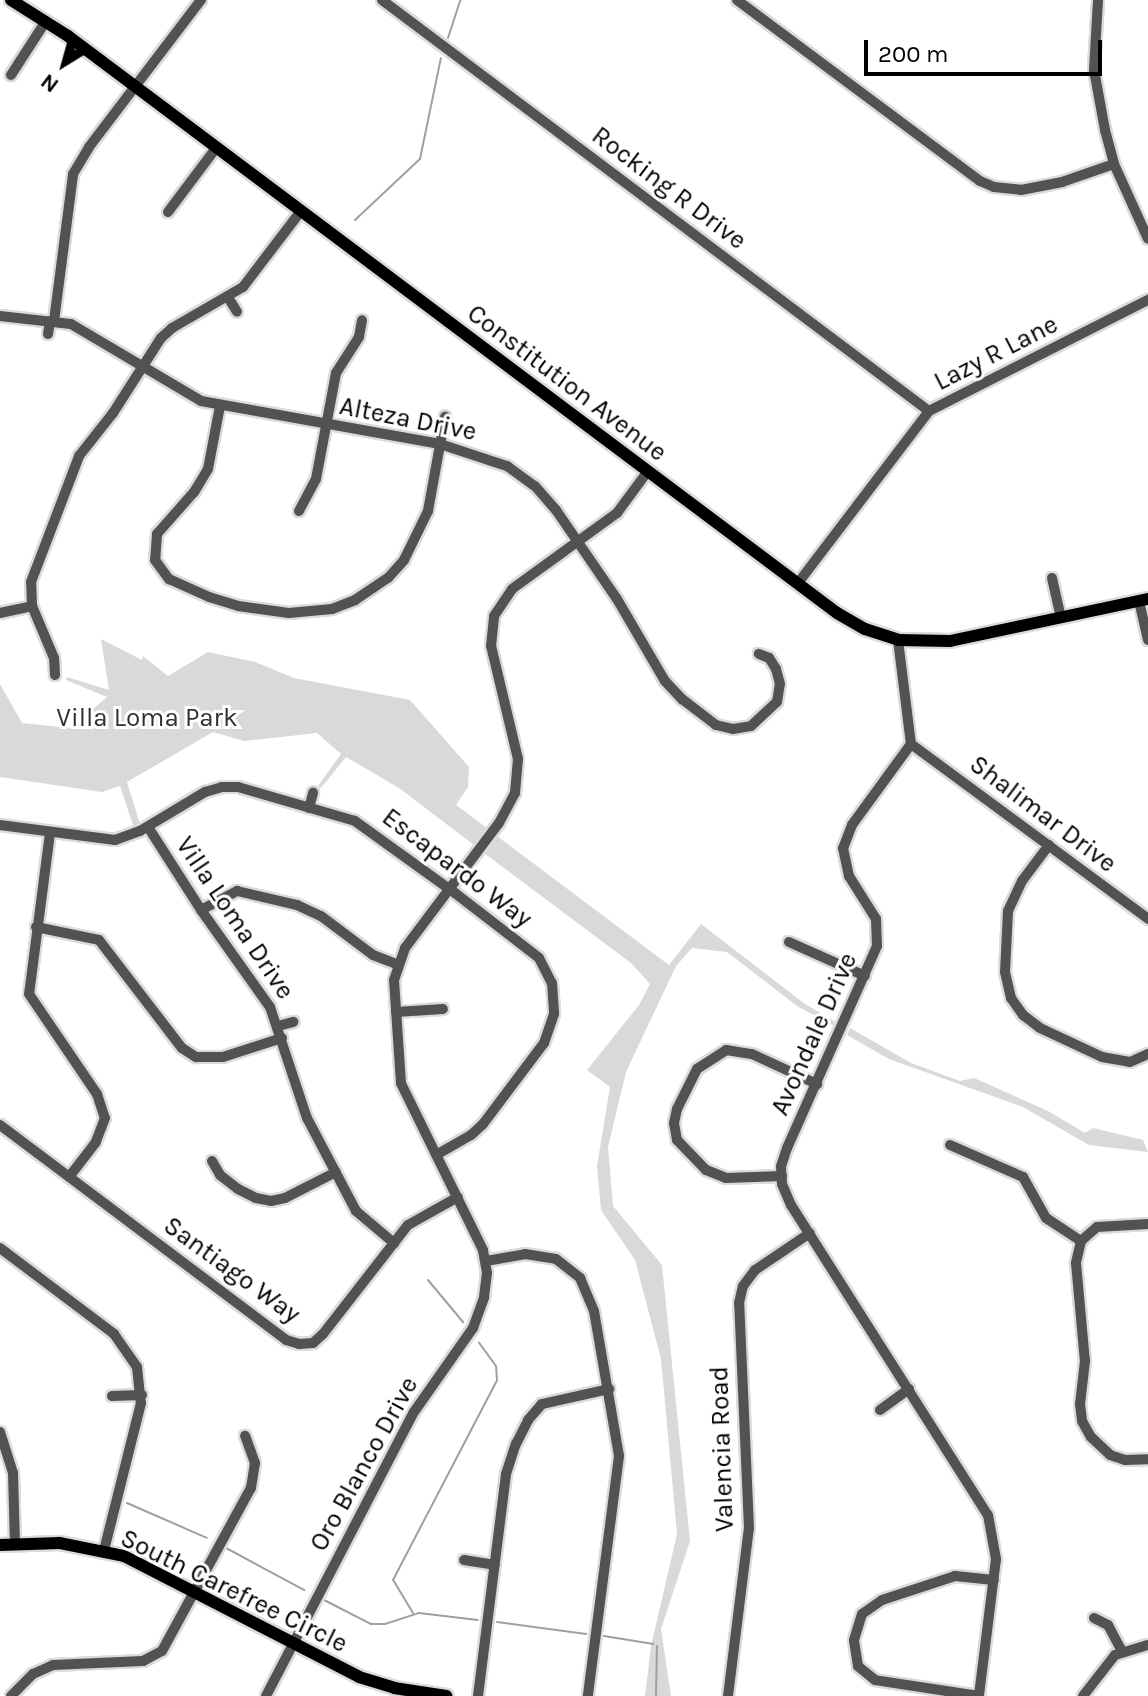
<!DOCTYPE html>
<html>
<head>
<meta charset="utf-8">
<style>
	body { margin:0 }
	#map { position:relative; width:1148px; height:1696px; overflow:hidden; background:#fff; font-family:Karla,sans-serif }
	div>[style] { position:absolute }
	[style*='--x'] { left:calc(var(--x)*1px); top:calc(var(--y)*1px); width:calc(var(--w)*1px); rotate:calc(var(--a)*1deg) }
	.green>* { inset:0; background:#d9d9d9 }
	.stream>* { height:2px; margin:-1px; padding:0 1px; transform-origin:1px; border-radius:1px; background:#a0a0a0 }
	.roads { filter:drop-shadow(2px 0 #dbdbdb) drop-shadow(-2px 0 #dbdbdb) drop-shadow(0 2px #dbdbdb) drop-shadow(0 -2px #dbdbdb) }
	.minor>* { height:10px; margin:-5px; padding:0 5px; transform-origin:5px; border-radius:5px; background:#525252 }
	.major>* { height:12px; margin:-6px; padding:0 6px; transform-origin:6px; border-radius:6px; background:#000 }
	span { translate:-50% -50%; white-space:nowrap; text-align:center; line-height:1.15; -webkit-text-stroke:6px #fff; paint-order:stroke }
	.street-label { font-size:26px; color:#000 }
	.park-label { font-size:26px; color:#303030 }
	.north { position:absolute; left:24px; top:24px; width:80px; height:80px; -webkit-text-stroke:6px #fff; paint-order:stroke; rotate:217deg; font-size:22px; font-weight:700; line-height:32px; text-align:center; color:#000 }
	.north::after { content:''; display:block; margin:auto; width:28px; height:36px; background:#000; clip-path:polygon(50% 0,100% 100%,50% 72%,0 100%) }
	.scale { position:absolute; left:864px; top:40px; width:238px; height:36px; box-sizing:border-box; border:4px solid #000; border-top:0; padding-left:10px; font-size:24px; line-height:28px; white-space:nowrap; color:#000; -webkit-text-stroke:6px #fff; paint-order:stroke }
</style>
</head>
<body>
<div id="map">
	<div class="green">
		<div style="clip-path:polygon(101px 639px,142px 660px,143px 656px,168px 676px,208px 652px,255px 662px,294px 678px,410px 700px,469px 767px,468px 787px,456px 805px,487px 828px,474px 845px,399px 788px,346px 757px,321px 788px,318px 786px,341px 754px,317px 733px,244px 741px,213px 732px,127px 782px,140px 824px,134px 828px,120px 786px,102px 792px,0 777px,0 684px,22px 723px,71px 728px,107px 697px,66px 680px,67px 677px,109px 690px)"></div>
		<div style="clip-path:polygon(497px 836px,669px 965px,701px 924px,805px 1004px,836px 1022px,834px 1026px,797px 1006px,727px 952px,692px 948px,676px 966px,626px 1072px,608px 1147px,613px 1206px,662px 1265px,690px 1541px,661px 1629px,671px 1696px,645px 1696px,651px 1646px,677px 1534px,661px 1359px,635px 1260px,601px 1210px,597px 1166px,610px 1087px,587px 1070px,639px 1005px,650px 984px,631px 963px,484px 853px)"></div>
		<div style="clip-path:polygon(850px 1028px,911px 1063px,960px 1081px,974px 1078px,1048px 1111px,1085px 1133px,1093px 1128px,1143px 1140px,1148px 1152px,1089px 1145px,1023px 1107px,889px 1059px,847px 1035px)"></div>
	</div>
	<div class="stream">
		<div style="--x:448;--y:38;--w:40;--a:-72"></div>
		<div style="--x:355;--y:220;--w:89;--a:-43.2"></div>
		<div style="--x:420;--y:159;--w:103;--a:-78.3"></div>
		<div style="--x:428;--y:1280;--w:55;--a:50.2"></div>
		<div style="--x:127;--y:1503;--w:87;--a:23.6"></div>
		<div style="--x:226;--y:1548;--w:89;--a:28.3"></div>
		<div style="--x:324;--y:1600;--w:53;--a:27.1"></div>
		<div style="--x:371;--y:1624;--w:14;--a:0"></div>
		<div style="--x:385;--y:1624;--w:36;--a:-18"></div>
		<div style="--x:419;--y:1613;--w:59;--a:6.8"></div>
		<div style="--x:413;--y:1613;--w:39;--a:-121"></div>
		<div style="--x:393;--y:1580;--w:225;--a:-62.5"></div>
		<div style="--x:497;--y:1380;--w:14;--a:-94"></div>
		<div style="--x:496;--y:1366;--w:29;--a:-126"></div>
		<div style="--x:497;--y:1622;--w:90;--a:7.7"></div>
		<div style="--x:604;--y:1636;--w:50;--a:9.3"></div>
		<div style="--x:656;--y:1696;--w:50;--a:-88.9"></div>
	</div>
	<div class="roads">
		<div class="minor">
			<div style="--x:382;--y:0;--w:684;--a:36.92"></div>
			<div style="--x:737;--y:0;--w:303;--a:36.7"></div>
			<div style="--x:980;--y:181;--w:15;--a:23"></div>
			<div style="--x:994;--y:187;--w:27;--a:6"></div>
			<div style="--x:1021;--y:190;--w:42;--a:-11"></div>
			<div style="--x:1062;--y:182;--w:55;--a:-19.1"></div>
			<div style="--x:1098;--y:0;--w:70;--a:93.3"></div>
			<div style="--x:1094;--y:70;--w:61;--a:79.6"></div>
			<div style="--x:1105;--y:130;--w:35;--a:75"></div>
			<div style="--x:1114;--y:164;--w:82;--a:65.6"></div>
			<div style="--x:11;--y:75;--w:64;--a:-57.1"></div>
			<div style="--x:168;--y:212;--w:80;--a:-53.1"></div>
			<div style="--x:229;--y:299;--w:15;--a:58"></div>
			<div style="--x:0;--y:316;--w:71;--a:6.4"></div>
			<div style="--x:71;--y:324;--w:151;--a:30.6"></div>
			<div style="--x:201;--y:401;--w:243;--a:10.2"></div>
			<div style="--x:440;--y:444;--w:71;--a:18.2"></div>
			<div style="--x:507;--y:466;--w:34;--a:36"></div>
			<div style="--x:535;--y:486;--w:32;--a:49"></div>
			<div style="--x:556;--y:510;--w:108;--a:55.6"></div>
			<div style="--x:617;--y:599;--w:95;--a:59.7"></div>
			<div style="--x:665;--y:681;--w:25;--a:47"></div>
			<div style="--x:682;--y:699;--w:43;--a:37.4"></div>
			<div style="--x:716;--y:725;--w:17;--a:13"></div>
			<div style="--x:733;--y:729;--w:18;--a:-9"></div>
			<div style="--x:751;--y:726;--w:35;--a:-43"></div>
			<div style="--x:777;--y:702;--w:18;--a:-81"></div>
			<div style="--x:780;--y:684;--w:16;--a:-105"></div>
			<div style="--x:776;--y:669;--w:13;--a:-122"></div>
			<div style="--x:769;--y:658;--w:11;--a:-158"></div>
			<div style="--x:54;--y:321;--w:148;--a:-82.6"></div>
			<div style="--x:73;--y:174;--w:31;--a:-59"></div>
			<div style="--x:89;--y:147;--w:185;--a:-52.7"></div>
			<div style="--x:48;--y:334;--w:13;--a:-81"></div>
			<div style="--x:220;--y:406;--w:64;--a:100.8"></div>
			<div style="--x:208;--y:469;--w:27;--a:121"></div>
			<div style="--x:194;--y:492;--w:56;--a:131.4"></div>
			<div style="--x:157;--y:534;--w:26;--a:94"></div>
			<div style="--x:155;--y:560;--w:24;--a:54"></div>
			<div style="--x:169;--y:579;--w:44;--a:24.2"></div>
			<div style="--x:209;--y:597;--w:30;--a:17"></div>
			<div style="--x:238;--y:606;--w:51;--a:7.8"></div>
			<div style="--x:289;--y:613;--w:43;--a:-5.3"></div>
			<div style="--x:332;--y:609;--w:25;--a:-21"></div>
			<div style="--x:355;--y:600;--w:40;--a:-34"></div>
			<div style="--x:388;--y:578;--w:24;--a:-48"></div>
			<div style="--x:404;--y:560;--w:55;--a:-63.9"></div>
			<div style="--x:428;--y:511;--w:96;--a:-79.7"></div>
			<div style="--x:299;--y:511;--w:36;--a:-62"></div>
			<div style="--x:316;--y:479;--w:108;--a:-79.3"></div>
			<div style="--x:336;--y:373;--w:43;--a:-57.4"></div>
			<div style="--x:359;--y:337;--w:17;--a:-80"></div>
			<div style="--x:1052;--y:578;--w:41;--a:77.3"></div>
			<div style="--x:798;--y:583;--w:216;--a:-52.7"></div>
			<div style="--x:929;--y:411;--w:246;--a:-26.9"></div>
			<div style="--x:1139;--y:601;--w:40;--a:77"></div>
			<div style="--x:0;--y:613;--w:33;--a:-12"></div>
			<div style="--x:898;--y:640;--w:105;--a:82.9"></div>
			<div style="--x:911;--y:744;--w:100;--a:126.1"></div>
			<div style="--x:852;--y:825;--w:25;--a:111"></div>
			<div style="--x:843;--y:848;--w:29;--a:78"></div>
			<div style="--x:849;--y:876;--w:51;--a:57.9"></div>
			<div style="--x:876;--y:919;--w:27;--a:88"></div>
			<div style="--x:877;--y:946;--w:221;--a:114"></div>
			<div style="--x:787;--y:1148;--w:19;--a:108"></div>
			<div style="--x:781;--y:1166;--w:18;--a:87"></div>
			<div style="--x:782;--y:1184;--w:23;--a:67"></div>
			<div style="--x:791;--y:1205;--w:367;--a:57.6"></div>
			<div style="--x:988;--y:1515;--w:45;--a:79.7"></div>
			<div style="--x:996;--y:1559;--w:138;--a:97.1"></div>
			<div style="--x:55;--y:675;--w:17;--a:-93"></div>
			<div style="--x:54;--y:658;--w:56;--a:-112.9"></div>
			<div style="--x:32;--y:606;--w:24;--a:-92"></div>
			<div style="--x:31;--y:582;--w:135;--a:-69.1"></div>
			<div style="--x:79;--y:456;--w:55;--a:-51.7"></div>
			<div style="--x:113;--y:413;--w:89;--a:-57.4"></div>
			<div style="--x:161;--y:338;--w:15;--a:-42"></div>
			<div style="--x:172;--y:328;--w:82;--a:-30"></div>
			<div style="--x:243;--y:287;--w:96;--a:-52.7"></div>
			<div style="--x:911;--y:744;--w:295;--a:36.4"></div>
			<div style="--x:309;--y:808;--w:16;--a:-75"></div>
			<div style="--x:0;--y:825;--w:116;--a:7.4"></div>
			<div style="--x:115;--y:840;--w:27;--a:-20"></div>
			<div style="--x:140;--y:831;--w:76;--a:-31"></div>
			<div style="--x:205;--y:792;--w:18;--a:-16"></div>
			<div style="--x:222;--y:787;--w:16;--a:0"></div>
			<div style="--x:238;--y:787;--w:122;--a:16.2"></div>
			<div style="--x:355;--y:821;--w:123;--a:35.8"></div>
			<div style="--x:455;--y:893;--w:106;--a:37.7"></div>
			<div style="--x:539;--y:958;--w:28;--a:63"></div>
			<div style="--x:552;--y:983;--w:31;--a:86"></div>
			<div style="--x:554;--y:1014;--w:31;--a:109"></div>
			<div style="--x:544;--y:1043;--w:101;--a:127"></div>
			<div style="--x:483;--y:1124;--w:16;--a:137"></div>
			<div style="--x:471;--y:1135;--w:40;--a:150.3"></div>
			<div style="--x:148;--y:827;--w:98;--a:57.4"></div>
			<div style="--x:201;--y:910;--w:119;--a:54.6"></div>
			<div style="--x:270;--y:1007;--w:117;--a:71.6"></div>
			<div style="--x:307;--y:1118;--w:105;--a:62.2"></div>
			<div style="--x:356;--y:1211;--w:50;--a:40.1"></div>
			<div style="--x:50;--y:833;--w:162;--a:97.4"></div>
			<div style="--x:29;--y:994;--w:121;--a:55.8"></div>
			<div style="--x:97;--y:1094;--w:25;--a:72"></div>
			<div style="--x:105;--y:1118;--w:26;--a:111"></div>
			<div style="--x:96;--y:1142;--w:44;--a:127.6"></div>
			<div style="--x:1049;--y:845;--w:45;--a:126.9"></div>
			<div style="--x:1022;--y:881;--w:33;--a:115"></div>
			<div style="--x:1008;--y:911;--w:61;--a:92.8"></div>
			<div style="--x:1005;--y:972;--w:27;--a:77"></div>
			<div style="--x:1011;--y:998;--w:21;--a:55"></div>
			<div style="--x:1023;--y:1015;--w:21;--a:37"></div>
			<div style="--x:1040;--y:1028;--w:68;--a:25.1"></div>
			<div style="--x:1102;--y:1057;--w:28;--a:10"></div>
			<div style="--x:1130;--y:1062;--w:20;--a:-24"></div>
			<div style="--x:201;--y:910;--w:41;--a:-27.8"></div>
			<div style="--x:237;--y:891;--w:62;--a:13.1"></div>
			<div style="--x:297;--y:905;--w:26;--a:25"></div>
			<div style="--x:321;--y:916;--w:65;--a:36.9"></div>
			<div style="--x:373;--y:955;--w:26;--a:21"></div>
			<div style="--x:36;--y:927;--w:64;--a:11.7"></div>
			<div style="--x:99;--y:940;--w:136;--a:52.5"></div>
			<div style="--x:182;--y:1048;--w:17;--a:33"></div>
			<div style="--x:196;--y:1057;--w:27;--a:0"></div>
			<div style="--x:223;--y:1057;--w:62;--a:-17.9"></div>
			<div style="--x:789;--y:942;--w:83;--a:24.1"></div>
			<div style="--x:396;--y:1012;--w:47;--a:-3.7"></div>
			<div style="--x:278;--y:1026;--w:16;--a:-15"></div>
			<div style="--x:0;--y:1125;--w:358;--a:36.9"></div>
			<div style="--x:286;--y:1340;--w:14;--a:17"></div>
			<div style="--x:299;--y:1344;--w:14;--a:-4"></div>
			<div style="--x:313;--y:1343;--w:13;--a:-42"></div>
			<div style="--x:323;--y:1334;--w:138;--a:-52.1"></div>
			<div style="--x:408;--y:1225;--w:57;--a:-29.2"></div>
			<div style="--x:950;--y:1145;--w:80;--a:23.7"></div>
			<div style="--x:1023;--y:1177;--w:47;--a:60.7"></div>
			<div style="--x:1046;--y:1218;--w:42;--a:33.3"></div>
			<div style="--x:212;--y:1161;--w:16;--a:60"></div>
			<div style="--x:220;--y:1175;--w:23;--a:38"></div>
			<div style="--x:238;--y:1189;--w:20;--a:27"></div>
			<div style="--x:256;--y:1198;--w:15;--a:11"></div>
			<div style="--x:271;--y:1201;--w:14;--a:-12"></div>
			<div style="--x:285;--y:1198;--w:57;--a:-27"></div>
			<div style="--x:782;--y:1176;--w:56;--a:178"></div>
			<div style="--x:726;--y:1178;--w:22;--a:-158"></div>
			<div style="--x:706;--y:1170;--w:42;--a:-134"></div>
			<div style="--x:677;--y:1140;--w:17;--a:-100"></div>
			<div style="--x:674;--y:1123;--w:14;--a:-78"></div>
			<div style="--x:677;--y:1109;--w:45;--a:-63.4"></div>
			<div style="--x:697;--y:1069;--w:35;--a:-33"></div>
			<div style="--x:726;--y:1050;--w:26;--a:9"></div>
			<div style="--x:752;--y:1054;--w:72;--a:24.8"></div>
			<div style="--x:1148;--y:1224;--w:51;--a:176.6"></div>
			<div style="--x:1097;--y:1227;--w:21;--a:139"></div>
			<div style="--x:1081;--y:1241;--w:23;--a:103"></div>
			<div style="--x:1076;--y:1263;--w:98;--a:84.8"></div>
			<div style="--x:1085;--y:1361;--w:43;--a:96.6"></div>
			<div style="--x:1080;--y:1404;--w:17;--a:83"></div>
			<div style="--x:1082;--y:1421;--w:18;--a:61"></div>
			<div style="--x:1091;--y:1437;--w:26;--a:43"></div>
			<div style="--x:1110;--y:1455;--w:16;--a:18"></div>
			<div style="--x:1125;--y:1460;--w:23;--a:-2"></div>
			<div style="--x:0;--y:1248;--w:143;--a:37"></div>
			<div style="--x:114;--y:1334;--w:40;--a:55.1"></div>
			<div style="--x:137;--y:1367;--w:36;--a:84"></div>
			<div style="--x:141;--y:1403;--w:152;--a:104.1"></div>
			<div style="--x:486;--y:1261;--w:40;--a:-10"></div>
			<div style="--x:525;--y:1254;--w:31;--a:9"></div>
			<div style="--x:556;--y:1259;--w:31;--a:38"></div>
			<div style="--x:580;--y:1278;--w:36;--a:67"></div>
			<div style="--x:594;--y:1311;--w:147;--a:80.2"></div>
			<div style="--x:619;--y:1456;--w:242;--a:97.4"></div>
			<div style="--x:112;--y:1396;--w:30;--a:-2"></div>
			<div style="--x:880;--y:1410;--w:36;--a:-36"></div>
			<div style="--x:0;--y:1432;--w:43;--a:72.4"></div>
			<div style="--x:13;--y:1473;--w:71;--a:88.4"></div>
			<div style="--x:464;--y:1560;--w:31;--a:9"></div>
			<div style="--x:1094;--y:1618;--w:16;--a:27"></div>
			<div style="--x:1108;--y:1625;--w:30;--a:62"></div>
			<div style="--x:11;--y:1696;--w:31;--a:-45"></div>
			<div style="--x:33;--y:1674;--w:22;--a:-24"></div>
			<div style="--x:53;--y:1665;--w:90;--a:-2.5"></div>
			<div style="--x:143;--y:1661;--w:21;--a:-28"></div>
			<div style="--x:162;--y:1651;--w:186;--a:-61.4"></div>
			<div style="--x:251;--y:1488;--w:25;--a:-81"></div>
			<div style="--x:255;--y:1463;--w:29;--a:-110"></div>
			<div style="--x:266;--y:1696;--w:320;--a:-62.5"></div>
			<div style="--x:414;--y:1412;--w:103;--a:-54.9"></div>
			<div style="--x:473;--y:1328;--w:33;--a:-70"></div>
			<div style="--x:484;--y:1297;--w:24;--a:-83"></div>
			<div style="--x:487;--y:1273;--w:23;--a:-100"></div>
			<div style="--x:483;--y:1250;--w:186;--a:-116.2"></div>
			<div style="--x:401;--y:1083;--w:103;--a:-93.9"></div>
			<div style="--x:394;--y:980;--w:34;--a:-71"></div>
			<div style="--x:405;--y:948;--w:156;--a:-53.1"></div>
			<div style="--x:499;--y:823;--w:34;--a:-62"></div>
			<div style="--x:515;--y:793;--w:34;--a:-85"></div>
			<div style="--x:518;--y:759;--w:116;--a:-103.4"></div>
			<div style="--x:491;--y:646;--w:30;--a:-84"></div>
			<div style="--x:494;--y:616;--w:32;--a:-56"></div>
			<div style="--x:512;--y:589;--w:130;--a:-35.9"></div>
			<div style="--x:617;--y:513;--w:52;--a:-53.6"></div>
			<div style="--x:478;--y:1696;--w:224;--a:-82.8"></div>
			<div style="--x:506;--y:1474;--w:32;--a:-72"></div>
			<div style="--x:516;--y:1444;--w:27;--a:-63"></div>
			<div style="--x:528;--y:1420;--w:21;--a:-49"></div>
			<div style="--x:542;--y:1404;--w:69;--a:-12.6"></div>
			<div style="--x:728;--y:1696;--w:169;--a:-82.9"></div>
			<div style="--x:749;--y:1528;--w:225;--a:-92.5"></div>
			<div style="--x:739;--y:1303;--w:17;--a:-77"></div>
			<div style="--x:743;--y:1286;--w:20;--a:-53"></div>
			<div style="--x:755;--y:1270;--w:66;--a:-33.9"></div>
			<div style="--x:979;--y:1696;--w:105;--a:-171.3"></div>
			<div style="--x:875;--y:1680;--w:22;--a:-141"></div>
			<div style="--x:858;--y:1666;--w:26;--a:-99"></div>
			<div style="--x:854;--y:1640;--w:27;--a:-73"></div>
			<div style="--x:862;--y:1614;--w:24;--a:-35"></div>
			<div style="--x:882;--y:1600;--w:77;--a:-18.2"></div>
			<div style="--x:955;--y:1576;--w:39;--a:6"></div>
			<div style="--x:1083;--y:1696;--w:52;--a:-52"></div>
			<div style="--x:1115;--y:1655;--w:34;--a:-17"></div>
		</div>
		<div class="major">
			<div style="--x:11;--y:0;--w:67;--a:32.3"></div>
			<div style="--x:68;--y:36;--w:961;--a:36.88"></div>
			<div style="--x:837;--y:613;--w:32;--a:30"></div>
			<div style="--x:865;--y:629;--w:35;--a:18"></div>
			<div style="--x:898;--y:640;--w:52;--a:1.1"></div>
			<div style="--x:950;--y:641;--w:202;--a:-12"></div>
			<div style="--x:0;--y:1545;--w:60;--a:-1.9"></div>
			<div style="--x:60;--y:1543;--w:65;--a:11.5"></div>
			<div style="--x:124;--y:1556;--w:264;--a:27.2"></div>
			<div style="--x:359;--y:1677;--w:37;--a:17"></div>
			<div style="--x:394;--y:1688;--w:53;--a:8.7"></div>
		</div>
	</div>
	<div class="street-label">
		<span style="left:669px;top:188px;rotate:37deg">Rocking R Drive</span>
		<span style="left:996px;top:353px;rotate:-27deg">Lazy R Lane</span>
		<span style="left:567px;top:383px;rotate:37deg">Constitution Avenue</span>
		<span style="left:408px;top:419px;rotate:11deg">Alteza Drive</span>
		<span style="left:1043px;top:814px;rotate:37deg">Shalimar Drive</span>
		<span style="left:457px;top:868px;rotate:37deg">Escapardo Way</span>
		<span style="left:235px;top:918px;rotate:56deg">Villa Loma Drive</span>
		<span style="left:814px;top:1034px;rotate:-66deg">Avondale Drive</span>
		<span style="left:232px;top:1270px;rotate:36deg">Santiago Way</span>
		<span style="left:722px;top:1449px;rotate:-92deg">Valencia Road</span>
		<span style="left:364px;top:1464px;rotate:-61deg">Oro Blanco Drive</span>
		<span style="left:234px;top:1591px;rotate:26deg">South Carefree Circle</span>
	</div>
	<div class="park-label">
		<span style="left:147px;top:718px">Villa Loma Park</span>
	</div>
	<div class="north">N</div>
	<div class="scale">200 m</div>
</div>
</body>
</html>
